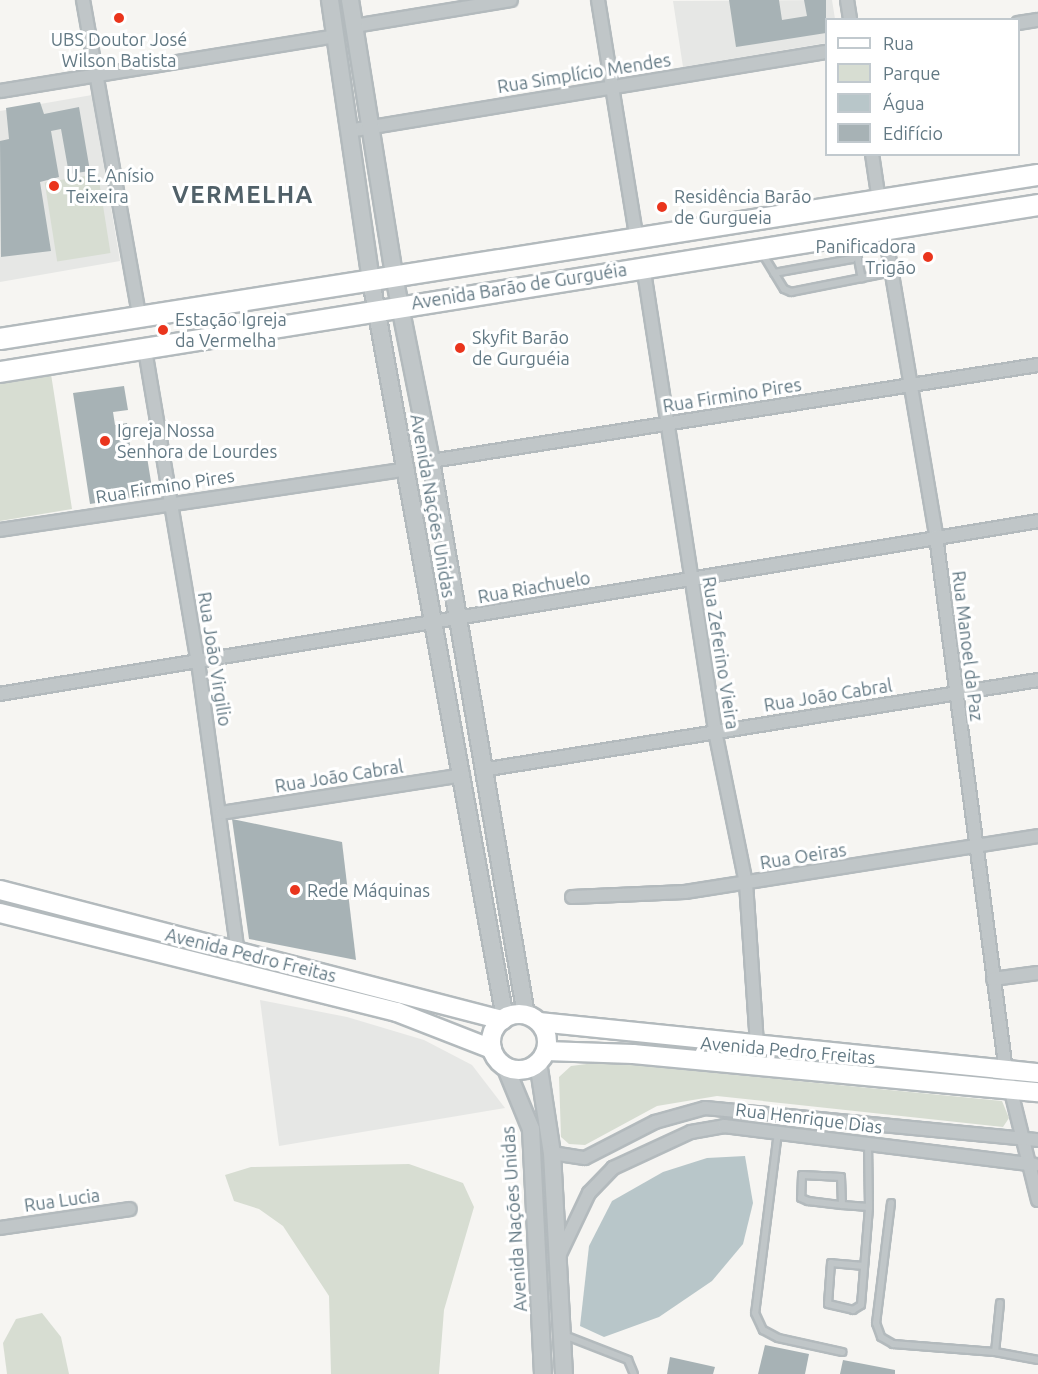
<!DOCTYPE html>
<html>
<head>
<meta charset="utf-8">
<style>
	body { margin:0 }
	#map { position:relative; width:1038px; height:1374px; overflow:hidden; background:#f6f5f2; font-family:Ubuntu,sans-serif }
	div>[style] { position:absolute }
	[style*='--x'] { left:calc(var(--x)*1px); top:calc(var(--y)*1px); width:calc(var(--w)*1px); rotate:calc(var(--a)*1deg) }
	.built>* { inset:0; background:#e6e7e5 }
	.green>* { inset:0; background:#d7ddd2; transform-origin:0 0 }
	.water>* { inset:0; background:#b8c6c9 }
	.building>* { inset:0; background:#a7b2b5 }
	.roads { filter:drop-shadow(2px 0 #b3babd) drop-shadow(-2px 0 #b3babd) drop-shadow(0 2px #b3babd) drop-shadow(0 -2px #b3babd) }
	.service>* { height:6px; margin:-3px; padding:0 3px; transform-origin:3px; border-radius:3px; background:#c0c6c8 }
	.minor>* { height:12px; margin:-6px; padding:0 6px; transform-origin:6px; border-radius:6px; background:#c0c6c8 }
	.tertiary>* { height:16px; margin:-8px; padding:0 8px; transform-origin:8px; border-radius:8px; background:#c0c6c8 }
	.secondary>* { height:18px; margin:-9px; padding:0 9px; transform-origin:9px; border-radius:9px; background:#fff }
	.secondary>.ring { margin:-9px; padding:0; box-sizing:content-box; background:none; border:18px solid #fff; border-radius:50% }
	.primary>* { height:20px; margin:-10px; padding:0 10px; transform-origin:10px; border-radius:10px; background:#fff }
	.dots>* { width:16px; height:16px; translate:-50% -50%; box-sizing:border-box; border:3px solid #fff; border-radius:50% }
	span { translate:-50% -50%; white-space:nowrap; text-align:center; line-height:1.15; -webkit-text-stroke:6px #fff; paint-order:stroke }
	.poi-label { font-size:18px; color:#637984 }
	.left { translate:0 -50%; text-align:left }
	.right { translate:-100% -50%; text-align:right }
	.street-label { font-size:18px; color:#637984 }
	.district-label { font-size:24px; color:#516169; font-weight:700; letter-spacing:1.5px }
	.legend { position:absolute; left:825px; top:18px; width:195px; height:138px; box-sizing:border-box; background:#fff; border:2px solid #c1c9ce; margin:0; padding:8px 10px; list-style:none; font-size:18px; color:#637984 }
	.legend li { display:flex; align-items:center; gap:12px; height:30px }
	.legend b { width:30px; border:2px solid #c1c9ce }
</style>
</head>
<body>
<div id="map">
	<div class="built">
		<div style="clip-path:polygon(832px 0,835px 19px,826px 20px,826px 43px,683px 67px,673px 1px)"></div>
		<div style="clip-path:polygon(92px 95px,120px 261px,0 282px,0 111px)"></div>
		<div style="clip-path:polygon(260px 1000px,347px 1017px,424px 1040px,472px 1065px,505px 1108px,279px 1146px)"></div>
	</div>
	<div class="green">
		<div style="left:98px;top:174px;width:80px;height:54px;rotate:81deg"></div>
		<div style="clip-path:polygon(51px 374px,72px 509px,0 521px,0 382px)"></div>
		<div style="clip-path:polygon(602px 1062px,1002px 1101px,1009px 1118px,1003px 1127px,717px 1096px,657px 1106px,585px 1145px,569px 1144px,561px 1137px,559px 1077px,571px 1066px)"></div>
		<div style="clip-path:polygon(409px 1164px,463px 1183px,474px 1207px,444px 1310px,439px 1374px,331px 1374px,329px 1296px,283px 1226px,259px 1209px,234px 1201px,225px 1175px,251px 1167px)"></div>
		<div style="clip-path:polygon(42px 1313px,61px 1337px,69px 1374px,7px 1374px,3px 1343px,16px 1319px)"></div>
	</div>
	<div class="water">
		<div style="clip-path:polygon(745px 1156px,753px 1203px,743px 1244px,712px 1281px,659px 1317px,604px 1337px,580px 1326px,589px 1246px,612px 1201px,663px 1172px,707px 1158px)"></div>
	</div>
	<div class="building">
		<div style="clip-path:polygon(729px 0,779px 0,782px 20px,807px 16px,804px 0,826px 0,826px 33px,736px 47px)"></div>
		<div style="clip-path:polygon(40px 102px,44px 114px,79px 107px,90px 171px,69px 174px,61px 129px,51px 131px,59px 177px,40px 182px,51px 251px,1px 257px,0 141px,9px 139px,6px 108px)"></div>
		<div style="clip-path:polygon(124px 386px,128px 410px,113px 412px,115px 425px,127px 423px,132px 460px,147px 457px,153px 494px,90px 504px,73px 393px)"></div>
		<div style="clip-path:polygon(232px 819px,342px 842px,356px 960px,249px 939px)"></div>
		<div style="clip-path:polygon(765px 1345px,809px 1354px,805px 1374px,758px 1374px)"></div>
		<div style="clip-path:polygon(670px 1357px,715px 1367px,713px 1374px,667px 1374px)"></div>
		<div style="clip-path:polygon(843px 1360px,895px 1370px,895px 1374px,840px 1374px)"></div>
	</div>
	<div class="roads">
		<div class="service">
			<div style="--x:762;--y:253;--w:42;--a:58.6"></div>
			<div style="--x:784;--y:289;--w:8;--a:23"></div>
			<div style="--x:791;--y:292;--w:103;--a:-11.2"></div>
			<div style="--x:857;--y:254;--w:25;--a:79"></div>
			<div style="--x:774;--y:273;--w:79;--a:-10.2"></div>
			<div style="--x:852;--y:259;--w:25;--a:-61"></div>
			<div style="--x:778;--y:1132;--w:182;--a:97.2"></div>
			<div style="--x:755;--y:1313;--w:19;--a:65"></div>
			<div style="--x:763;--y:1330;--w:17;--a:28"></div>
			<div style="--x:778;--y:1338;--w:66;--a:12.3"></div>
			<div style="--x:891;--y:1203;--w:121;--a:97.1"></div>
			<div style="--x:876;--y:1323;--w:15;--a:70"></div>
			<div style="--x:881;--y:1337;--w:14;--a:30"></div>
			<div style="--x:893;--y:1344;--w:102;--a:4.5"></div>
			<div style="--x:842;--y:1205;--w:28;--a:-92"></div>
			<div style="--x:841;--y:1177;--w:39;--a:-177"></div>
			<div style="--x:802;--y:1175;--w:23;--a:92"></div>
			<div style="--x:801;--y:1198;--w:8;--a:23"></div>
			<div style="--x:808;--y:1201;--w:34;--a:7"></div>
			<div style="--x:842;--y:1205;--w:27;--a:4"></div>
			<div style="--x:864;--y:1266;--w:33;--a:-175"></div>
			<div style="--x:831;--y:1263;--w:41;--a:94.2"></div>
			<div style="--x:828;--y:1304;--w:26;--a:13"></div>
			<div style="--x:853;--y:1310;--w:9;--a:-32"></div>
			<div style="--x:861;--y:1305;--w:98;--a:-85.3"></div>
			<div style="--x:869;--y:1207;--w:64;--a:-90.9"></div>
			<div style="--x:1000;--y:1303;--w:49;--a:95.8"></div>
			<div style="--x:995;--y:1352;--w:44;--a:10.5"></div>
			<div style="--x:564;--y:1335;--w:69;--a:21.3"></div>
			<div style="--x:628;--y:1360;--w:15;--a:67"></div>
		</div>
		<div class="minor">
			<div style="--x:83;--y:0;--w:319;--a:79.9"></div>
			<div style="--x:598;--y:0;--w:243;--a:80.8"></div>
			<div style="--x:847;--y:0;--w:20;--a:81"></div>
			<div style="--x:1018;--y:23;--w:20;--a:-9"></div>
			<div style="--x:354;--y:26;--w:159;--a:-9.4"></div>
			<div style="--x:0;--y:91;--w:340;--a:-9.3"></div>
			<div style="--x:348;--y:131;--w:484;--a:-9.4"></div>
			<div style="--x:872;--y:154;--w:48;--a:81.5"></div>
			<div style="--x:884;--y:227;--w:313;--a:80.4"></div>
			<div style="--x:936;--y:536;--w:540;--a:82.55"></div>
			<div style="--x:1006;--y:1071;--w:133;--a:76.1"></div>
			<div style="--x:643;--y:265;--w:472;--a:81.2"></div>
			<div style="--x:715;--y:731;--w:155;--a:78.5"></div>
			<div style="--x:746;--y:883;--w:163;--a:86.1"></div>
			<div style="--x:145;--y:350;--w:316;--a:80.4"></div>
			<div style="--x:198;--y:662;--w:316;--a:82.2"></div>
			<div style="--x:431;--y:461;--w:615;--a:-8.99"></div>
			<div style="--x:0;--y:530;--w:412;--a:-8.5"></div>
			<div style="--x:0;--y:694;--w:1052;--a:-9.46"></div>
			<div style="--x:482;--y:770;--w:563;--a:-9.19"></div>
			<div style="--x:221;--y:813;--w:245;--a:-8.9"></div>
			<div style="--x:572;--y:897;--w:113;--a:-2.5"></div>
			<div style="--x:685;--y:892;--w:357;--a:-9"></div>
			<div style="--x:993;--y:979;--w:45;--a:-7.6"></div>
			<div style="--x:552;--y:1153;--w:33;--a:9"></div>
			<div style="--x:585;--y:1158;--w:79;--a:-27.2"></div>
			<div style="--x:655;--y:1122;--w:52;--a:-15.6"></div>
			<div style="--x:705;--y:1108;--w:335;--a:5.5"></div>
			<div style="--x:0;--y:1228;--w:131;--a:-8.3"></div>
			<div style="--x:560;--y:1254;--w:68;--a:-64.6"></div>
			<div style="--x:589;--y:1193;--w:35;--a:-46"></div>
			<div style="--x:613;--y:1168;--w:86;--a:-24.8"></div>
			<div style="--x:691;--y:1132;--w:34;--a:-10"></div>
			<div style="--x:724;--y:1126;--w:313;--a:7.1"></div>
		</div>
		<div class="tertiary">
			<div style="--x:330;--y:0;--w:283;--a:81.7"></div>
			<div style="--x:371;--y:280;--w:750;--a:79.71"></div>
			<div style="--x:350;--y:0;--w:279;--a:80.9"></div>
			<div style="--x:394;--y:276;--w:189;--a:78.7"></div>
			<div style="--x:431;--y:461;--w:562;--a:80.27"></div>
			<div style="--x:538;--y:1062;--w:92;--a:81.3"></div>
			<div style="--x:552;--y:1153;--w:221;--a:86.9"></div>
			<div style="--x:505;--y:1066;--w:68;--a:67.6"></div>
			<div style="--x:531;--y:1129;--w:245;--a:87.2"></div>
		</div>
		<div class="secondary">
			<div style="--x:0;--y:890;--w:519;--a:14.52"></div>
			<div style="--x:0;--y:913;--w:409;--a:14"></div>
			<div style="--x:397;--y:1012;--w:102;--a:21.3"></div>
			<div class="ring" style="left:491px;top:1014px;width:38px;height:38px"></div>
			<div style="--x:539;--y:1022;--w:502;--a:5.84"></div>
			<div style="--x:546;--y:1051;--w:87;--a:2"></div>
			<div style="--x:633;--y:1054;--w:407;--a:5.4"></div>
		</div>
		<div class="primary">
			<div style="--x:0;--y:339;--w:1051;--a:-8.98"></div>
			<div style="--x:0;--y:372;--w:1051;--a:-9.14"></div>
		</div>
	</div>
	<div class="dots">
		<div style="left:119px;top:18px;background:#ea351d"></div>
		<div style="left:54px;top:186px;background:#ea351d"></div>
		<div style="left:662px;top:207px;background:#ea351d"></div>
		<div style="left:928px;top:257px;background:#ea351d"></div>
		<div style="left:163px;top:330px;background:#ea351d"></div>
		<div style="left:460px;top:348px;background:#ea351d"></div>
		<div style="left:105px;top:441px;background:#ea351d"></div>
		<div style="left:295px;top:890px;background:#ea351d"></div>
	</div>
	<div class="poi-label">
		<span style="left:119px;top:50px">UBS Doutor José<br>Wilson Batista</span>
		<span class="left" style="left:66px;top:186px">U. E. Anísio<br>Teixeira</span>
		<span class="left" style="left:674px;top:207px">Residência Barão<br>de Gurgueia</span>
		<span class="right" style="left:916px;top:257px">Panificadora<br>Trigão</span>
		<span class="left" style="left:175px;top:330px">Estação Igreja<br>da Vermelha</span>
		<span class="left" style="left:472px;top:348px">Skyfit Barão<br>de Gurguéia</span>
		<span class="left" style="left:117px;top:441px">Igreja Nossa<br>Senhora de Lourdes</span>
		<span class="left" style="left:307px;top:890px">Rede Máquinas</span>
	</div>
	<div class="street-label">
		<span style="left:584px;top:73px;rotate:-9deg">Rua Simplício Mendes</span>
		<span style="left:519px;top:286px;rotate:-9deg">Avenida Barão de Gurguéia</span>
		<span style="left:732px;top:395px;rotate:-9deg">Rua Firmino Pires</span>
		<span style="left:165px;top:486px;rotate:-9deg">Rua Firmino Pires</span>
		<span style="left:433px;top:506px;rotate:80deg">Avenida Nações Unidas</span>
		<span style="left:534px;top:587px;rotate:-10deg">Rua Riachuelo</span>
		<span style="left:968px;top:646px;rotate:83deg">Rua Manoel da Paz</span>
		<span style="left:721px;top:653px;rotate:81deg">Rua Zeferino Vieira</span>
		<span style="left:215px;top:659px;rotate:81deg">Rua João Virgilio</span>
		<span style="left:828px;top:695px;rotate:-9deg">Rua João Cabral</span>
		<span style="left:339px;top:776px;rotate:-9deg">Rua João Cabral</span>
		<span style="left:803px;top:856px;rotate:-9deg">Rua Oeiras</span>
		<span style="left:251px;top:955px;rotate:14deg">Avenida Pedro Freitas</span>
		<span style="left:788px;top:1050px;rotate:5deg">Avenida Pedro Freitas</span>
		<span style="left:809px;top:1118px;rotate:7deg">Rua Henrique Dias</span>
		<span style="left:62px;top:1200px;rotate:-8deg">Rua Lucia</span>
		<span style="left:514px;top:1219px;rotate:-94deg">Avenida Nações Unidas</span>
	</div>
	<div class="district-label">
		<span style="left:243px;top:195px">VERMELHA</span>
	</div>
	<ul class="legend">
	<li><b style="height:8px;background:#fff"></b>Rua</li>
	<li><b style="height:16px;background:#d7ddd2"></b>Parque</li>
	<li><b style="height:16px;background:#b8c6c9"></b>Água</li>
	<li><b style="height:16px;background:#a7b2b5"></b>Edifício</li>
	</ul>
</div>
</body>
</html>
